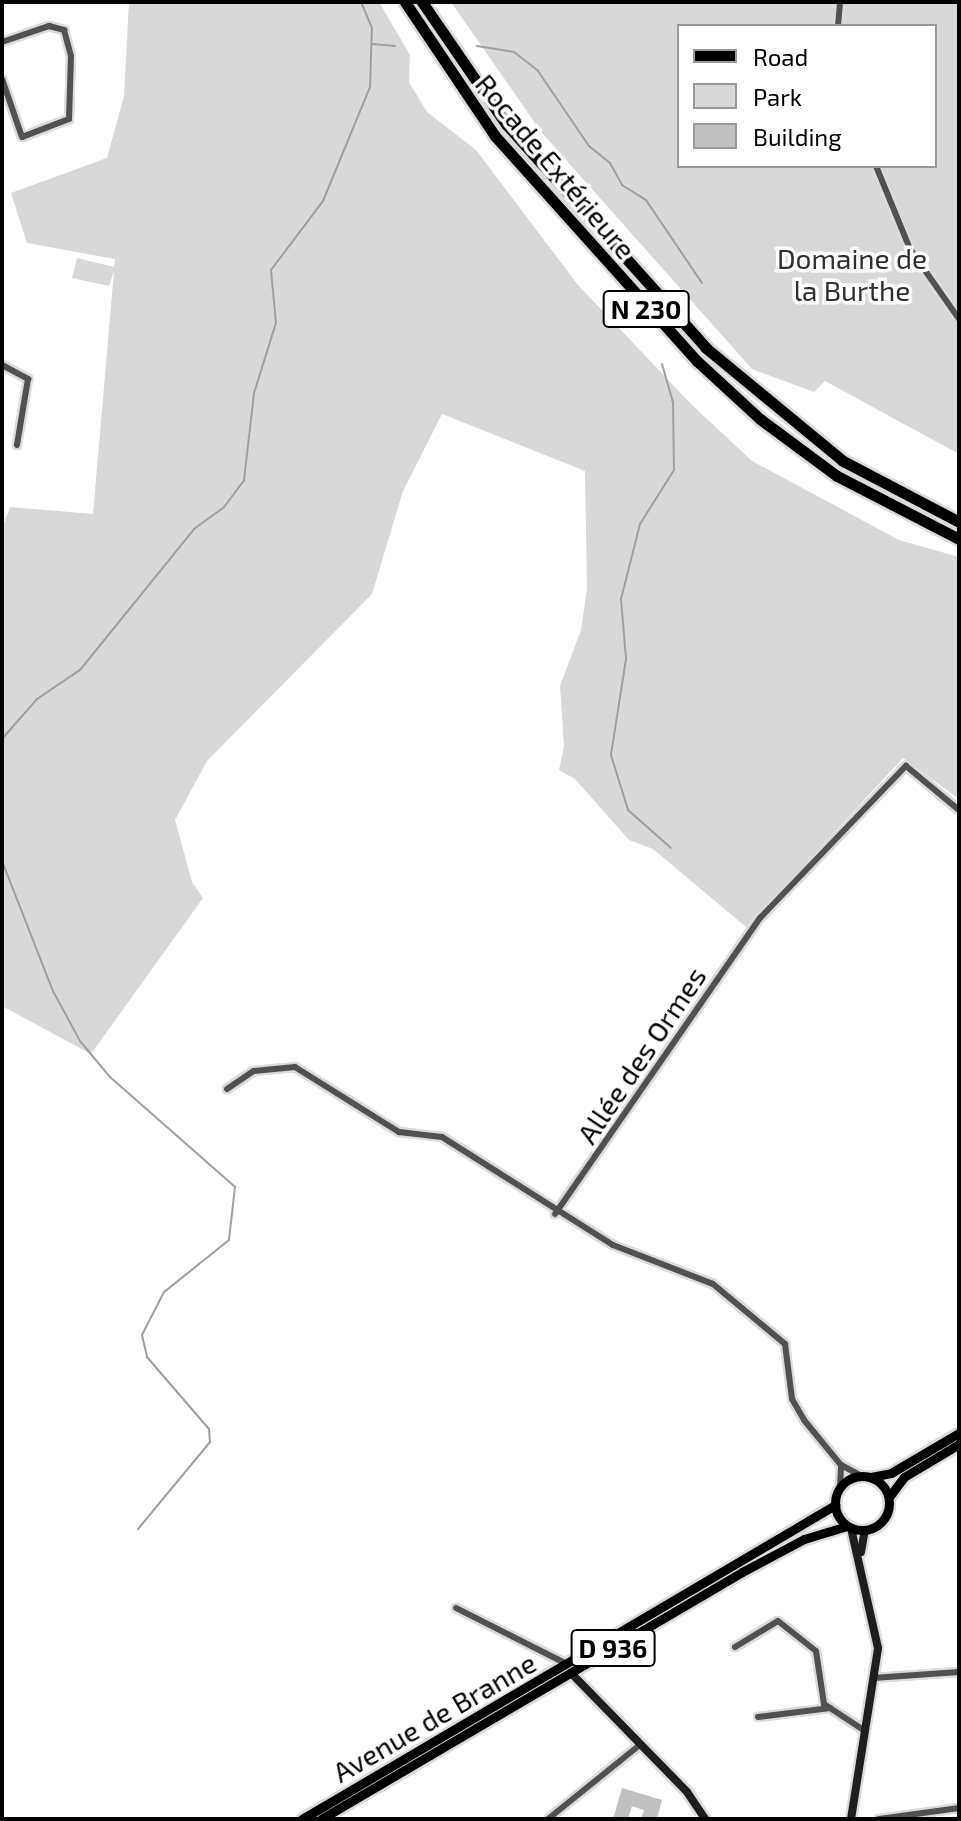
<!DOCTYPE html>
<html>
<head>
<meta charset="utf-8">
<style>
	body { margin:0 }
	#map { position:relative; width:961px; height:1821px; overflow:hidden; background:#fff; font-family:"Exo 2",sans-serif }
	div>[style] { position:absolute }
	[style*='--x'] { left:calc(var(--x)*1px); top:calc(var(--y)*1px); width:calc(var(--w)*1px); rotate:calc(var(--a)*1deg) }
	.green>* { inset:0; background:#d8d8d8 }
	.stream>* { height:2px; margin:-1px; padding:0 1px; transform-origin:1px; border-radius:1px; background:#9f9f9f }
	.building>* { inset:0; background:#c0c0c0 }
	.roads { filter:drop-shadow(2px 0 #dbdbdb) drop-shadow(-2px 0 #dbdbdb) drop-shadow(0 2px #dbdbdb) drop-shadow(0 -2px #dbdbdb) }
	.street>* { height:6px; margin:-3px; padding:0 3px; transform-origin:3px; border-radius:3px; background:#515151 }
	.secondary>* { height:8px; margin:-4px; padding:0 4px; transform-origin:4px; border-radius:4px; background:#1e1e1e }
	.primary>* { height:9px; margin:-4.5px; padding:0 4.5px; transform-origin:4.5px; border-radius:4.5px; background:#000 }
	.primary>.ring { margin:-4.5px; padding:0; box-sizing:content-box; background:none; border:9px solid #000; border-radius:50% }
	.highway>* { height:11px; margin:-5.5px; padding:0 5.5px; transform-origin:5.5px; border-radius:5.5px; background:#000 }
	span { translate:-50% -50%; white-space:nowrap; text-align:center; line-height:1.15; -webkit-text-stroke:7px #fff; paint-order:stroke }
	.shield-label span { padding:2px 6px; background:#fff; border:2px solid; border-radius:6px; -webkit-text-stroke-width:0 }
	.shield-label { font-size:26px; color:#000; font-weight:700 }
	.street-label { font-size:28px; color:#000 }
	.park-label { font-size:28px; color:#2f2f2f }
	.frame { position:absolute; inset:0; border:4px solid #000; pointer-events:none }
	.legend { position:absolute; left:677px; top:24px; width:260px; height:144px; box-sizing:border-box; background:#fff; border:2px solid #999; margin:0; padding:10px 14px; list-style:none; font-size:24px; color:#000 }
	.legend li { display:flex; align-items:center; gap:16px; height:40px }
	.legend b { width:40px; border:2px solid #999 }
</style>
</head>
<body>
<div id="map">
	<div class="green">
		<div style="clip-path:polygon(129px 2px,379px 2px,410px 55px,409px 82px,427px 112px,476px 150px,578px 285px,692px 405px,752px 461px,899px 540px,959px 557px,959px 799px,903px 758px,746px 927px,653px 849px,629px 840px,575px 779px,559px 770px,564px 746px,560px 686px,581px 630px,587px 588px,585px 471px,442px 414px,403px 491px,372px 594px,207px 761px,175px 820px,192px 882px,203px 898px,91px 1054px,2px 1006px,2px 529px,10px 507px,93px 514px,114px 271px,109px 286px,72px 278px,77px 258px,114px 267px,115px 259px,27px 243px,11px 193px,107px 158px,124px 96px)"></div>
		<div style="clip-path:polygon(evenodd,451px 2px,959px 2px,959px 454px,825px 381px,814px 392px,752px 369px,542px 133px,451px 2px,679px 26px,935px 26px,935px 166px,679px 166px,679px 26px)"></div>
	</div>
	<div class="stream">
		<div style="--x:373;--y:44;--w:22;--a:5"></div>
		<div style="--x:477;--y:46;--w:37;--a:9"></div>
		<div style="--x:514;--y:52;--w:31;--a:38"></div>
		<div style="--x:538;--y:71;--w:91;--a:55.8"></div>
		<div style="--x:589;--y:146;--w:27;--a:39"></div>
		<div style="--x:610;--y:163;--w:25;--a:61"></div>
		<div style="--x:622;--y:185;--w:28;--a:32"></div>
		<div style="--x:646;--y:200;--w:100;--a:56"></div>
		<div style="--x:662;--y:364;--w:40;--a:74"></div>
		<div style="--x:673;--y:402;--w:68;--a:89.2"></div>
		<div style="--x:674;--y:470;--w:64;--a:122.2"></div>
		<div style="--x:640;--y:524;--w:77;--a:104.2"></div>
		<div style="--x:621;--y:599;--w:60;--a:85.2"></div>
		<div style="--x:626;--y:659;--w:97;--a:98.9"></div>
		<div style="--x:611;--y:755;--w:58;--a:72.8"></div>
		<div style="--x:628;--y:810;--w:57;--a:41.5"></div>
		<div style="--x:2;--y:739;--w:53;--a:-48.8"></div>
		<div style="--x:37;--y:699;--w:52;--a:-34"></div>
		<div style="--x:80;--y:670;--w:181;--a:-51"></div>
		<div style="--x:194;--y:529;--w:37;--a:-36"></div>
		<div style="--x:224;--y:507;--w:34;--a:-53"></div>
		<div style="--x:244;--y:480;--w:88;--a:-83.4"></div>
		<div style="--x:254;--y:393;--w:73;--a:-72.6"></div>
		<div style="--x:276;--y:323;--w:53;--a:-95.4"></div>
		<div style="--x:271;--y:270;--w:86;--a:-53"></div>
		<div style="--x:323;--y:201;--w:123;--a:-67.6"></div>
		<div style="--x:370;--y:87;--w:59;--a:-88.1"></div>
		<div style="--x:372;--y:28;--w:28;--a:-113"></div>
		<div style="--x:2;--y:861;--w:140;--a:68.6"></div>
		<div style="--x:53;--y:991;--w:57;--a:61.6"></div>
		<div style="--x:80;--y:1041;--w:47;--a:50.2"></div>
		<div style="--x:110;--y:1077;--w:167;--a:41.3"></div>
		<div style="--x:235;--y:1187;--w:53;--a:96.5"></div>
		<div style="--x:229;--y:1240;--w:83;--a:141.3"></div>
		<div style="--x:164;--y:1292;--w:48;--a:117.1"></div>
		<div style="--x:142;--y:1335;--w:23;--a:77"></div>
		<div style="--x:147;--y:1357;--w:95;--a:49.3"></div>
		<div style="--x:209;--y:1429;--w:13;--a:86"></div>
		<div style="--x:210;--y:1442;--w:113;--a:129.6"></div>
	</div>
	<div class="building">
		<div style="clip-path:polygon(622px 1788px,662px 1800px,657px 1819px,641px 1819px,644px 1810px,632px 1806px,628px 1819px,613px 1819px)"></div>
	</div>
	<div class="roads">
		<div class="street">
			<div style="--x:838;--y:26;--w:24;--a:-85"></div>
			<div style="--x:2;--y:42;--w:50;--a:-18.8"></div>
			<div style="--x:49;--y:26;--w:16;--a:15"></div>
			<div style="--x:64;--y:30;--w:27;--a:75"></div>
			<div style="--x:71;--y:56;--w:63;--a:91.8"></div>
			<div style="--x:69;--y:119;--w:50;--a:159"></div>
			<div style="--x:22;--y:137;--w:61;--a:-109"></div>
			<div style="--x:876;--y:166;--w:90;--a:67.7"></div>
			<div style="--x:910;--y:249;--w:85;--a:55"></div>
			<div style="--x:2;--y:365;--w:30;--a:28"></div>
			<div style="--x:28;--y:379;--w:67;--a:99.5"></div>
			<div style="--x:227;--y:1089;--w:32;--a:-34"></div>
			<div style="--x:254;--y:1071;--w:41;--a:-5.6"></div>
			<div style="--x:295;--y:1067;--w:123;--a:32"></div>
			<div style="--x:399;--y:1132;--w:43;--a:6.6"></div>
			<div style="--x:442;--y:1137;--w:202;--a:32.3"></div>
			<div style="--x:613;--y:1245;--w:107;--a:21.3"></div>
			<div style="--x:713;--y:1284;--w:94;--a:39.8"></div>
			<div style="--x:785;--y:1344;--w:55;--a:82.7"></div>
			<div style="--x:792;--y:1399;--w:24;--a:60"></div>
			<div style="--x:804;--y:1420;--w:58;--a:50.6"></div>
			<div style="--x:841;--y:1465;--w:24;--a:28"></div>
			<div style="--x:555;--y:1214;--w:360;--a:-55.3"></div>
			<div style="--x:760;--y:918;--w:211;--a:-46.2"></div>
			<div style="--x:906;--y:766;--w:69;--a:39.7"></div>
			<div style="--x:840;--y:1487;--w:22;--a:-87"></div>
			<div style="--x:456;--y:1608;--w:124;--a:26.8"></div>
			<div style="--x:735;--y:1647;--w:50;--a:-31.2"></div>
			<div style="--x:778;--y:1621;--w:48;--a:38.3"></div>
			<div style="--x:816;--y:1651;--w:54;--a:81.4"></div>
			<div style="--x:824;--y:1704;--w:45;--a:33.3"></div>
			<div style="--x:873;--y:1678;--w:86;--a:-4"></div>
			<div style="--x:758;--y:1717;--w:73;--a:-7.1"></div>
			<div style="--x:548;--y:1819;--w:119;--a:-38.9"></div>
			<div style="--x:879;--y:1819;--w:81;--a:-7.8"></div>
		</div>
		<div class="secondary">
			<div style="--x:861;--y:1552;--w:22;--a:-80"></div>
			<div style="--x:571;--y:1673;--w:166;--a:45.7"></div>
			<div style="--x:687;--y:1792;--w:32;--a:56"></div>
			<div style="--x:851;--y:1819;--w:173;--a:-81"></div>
			<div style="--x:878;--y:1648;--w:123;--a:-102.7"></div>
		</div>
		<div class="primary">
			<div class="ring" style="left:835px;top:1476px;width:45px;height:45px"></div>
			<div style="--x:871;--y:1477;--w:20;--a:-11"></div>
			<div style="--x:891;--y:1473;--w:79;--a:-30.5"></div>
			<div style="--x:889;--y:1497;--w:25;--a:-53"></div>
			<div style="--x:904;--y:1477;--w:64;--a:-31"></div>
			<div style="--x:302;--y:1819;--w:619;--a:-30.5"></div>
			<div style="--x:321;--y:1819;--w:488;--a:-30.4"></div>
			<div style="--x:742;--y:1572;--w:70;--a:-28"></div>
			<div style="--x:804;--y:1539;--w:45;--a:-16.8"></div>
		</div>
		<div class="highway">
			<div style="--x:405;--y:2;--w:161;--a:56.1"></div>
			<div style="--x:495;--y:136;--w:302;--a:48.1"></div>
			<div style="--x:697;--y:361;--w:86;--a:42.6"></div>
			<div style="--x:760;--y:419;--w:96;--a:36.5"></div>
			<div style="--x:837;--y:476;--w:137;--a:27.3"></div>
			<div style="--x:422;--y:2;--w:148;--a:55.5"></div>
			<div style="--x:506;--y:124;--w:300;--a:48.2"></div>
			<div style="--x:706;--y:348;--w:178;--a:39.5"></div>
			<div style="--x:843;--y:461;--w:131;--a:27.7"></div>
		</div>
	</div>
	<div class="shield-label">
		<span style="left:646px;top:309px">N 230</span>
		<span style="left:613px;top:1648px">D 936</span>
	</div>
	<div class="street-label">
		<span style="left:556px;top:166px;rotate:50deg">Rocade Extérieure</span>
		<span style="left:641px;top:1055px;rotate:-56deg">Allée des Ormes</span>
		<span style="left:434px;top:1717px;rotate:-30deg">Avenue de Branne</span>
	</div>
	<div class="park-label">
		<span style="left:852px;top:274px">Domaine de<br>la Burthe</span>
	</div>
	<div class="frame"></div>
	<ul class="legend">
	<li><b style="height:10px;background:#000"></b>Road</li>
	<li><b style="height:22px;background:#d8d8d8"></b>Park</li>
	<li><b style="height:22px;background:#c0c0c0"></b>Building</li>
	</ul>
</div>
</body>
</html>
